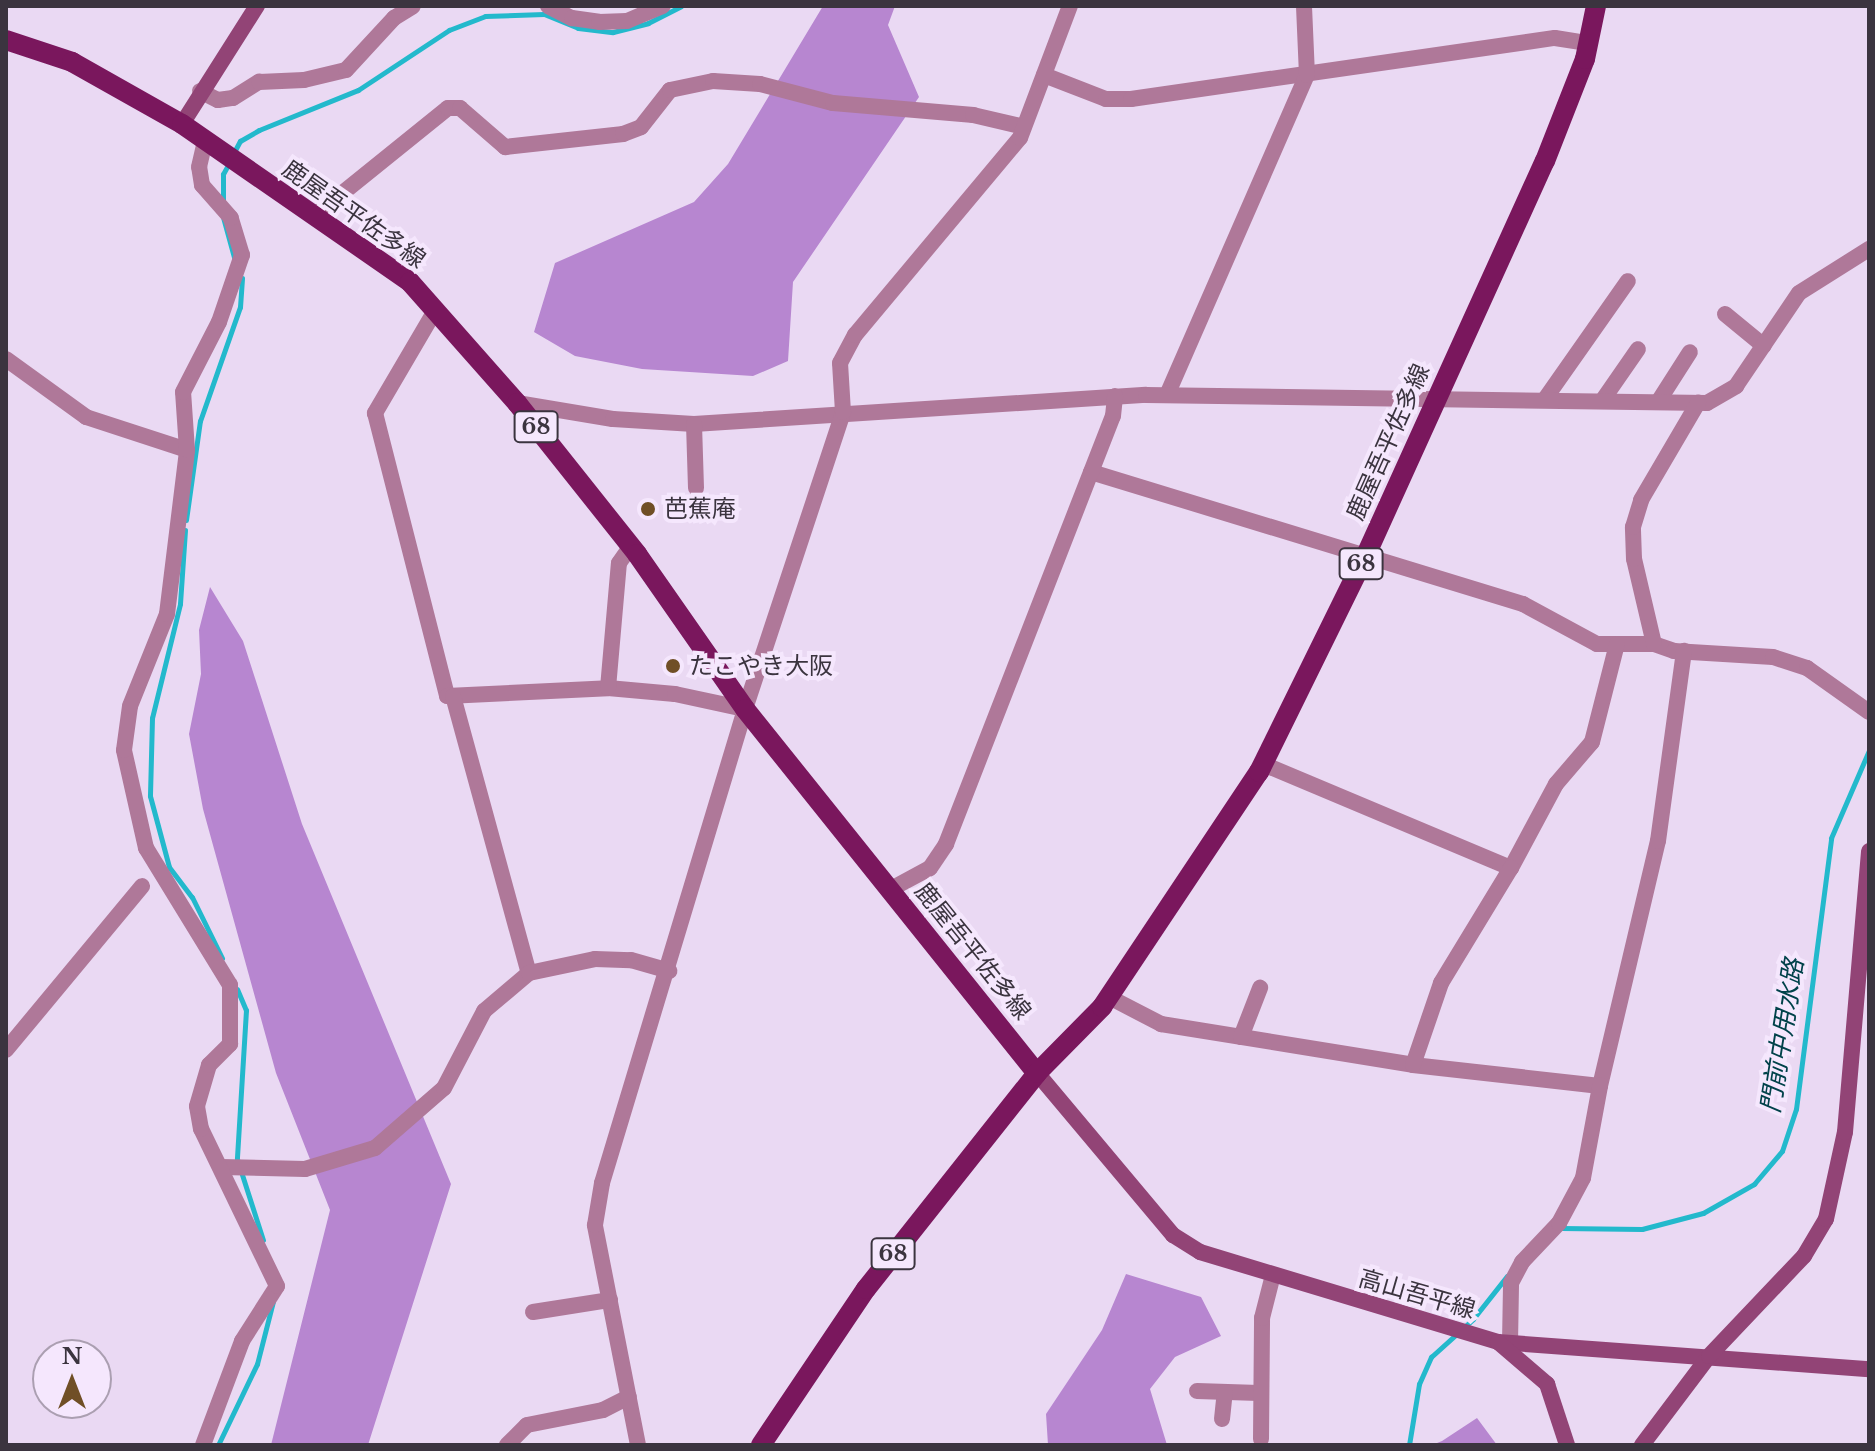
<!DOCTYPE html>
<html>
<head>
<meta charset="utf-8">
<style>
	body { margin:0 }
	#map { position:relative; width:1875px; height:1451px; overflow:hidden; background:#ead9f3; font-family:"Libre Baskerville","Noto Sans JP",serif }
	div>[style] { position:absolute }
	[style*='--x'] { left:calc(var(--x)*1px); top:calc(var(--y)*1px); width:calc(var(--w)*1px); rotate:calc(var(--a)*1deg) }
	.forest>* { inset:0; background:#b786d0 }
	.stream>* { height:5px; margin:-2.5px; padding:0 2.5px; transform-origin:2.5px; border-radius:2.5px; background:#23b9cc }
	.street>* { height:16px; margin:-8px; padding:0 8px; transform-origin:8px; border-radius:8px; background:#af7899 }
	.secondary>* { height:16px; margin:-8px; padding:0 8px; transform-origin:8px; border-radius:8px; background:#924476 }
	.primary>* { height:20px; margin:-10px; padding:0 10px; transform-origin:10px; border-radius:10px; background:#7a175d }
	.dots>* { width:22px; height:22px; translate:-50% -50%; box-sizing:border-box; border:4px solid #f5e7fd; border-radius:50% }
	span { translate:-50% -50%; white-space:nowrap; text-align:center; line-height:1.15; -webkit-text-stroke:8px #f5e7fd; paint-order:stroke }
	.shield-label span { padding:2px 6px; background:#f5e7fd; border:2px solid; border-radius:6px; -webkit-text-stroke-width:0 }
	.shield-label { font-size:22px; color:#3b343f; font-weight:700 }
	.street-label { font-size:24px; color:#3b343f }
	.poi-label { font-size:24px; color:#3b343f }
	.left { translate:0 -50%; text-align:left }
	.water-label { font-size:26px; color:#01424a; font-style:italic }
	.frame { position:absolute; inset:0; border:8px solid #3b343f; pointer-events:none }
	.north { position:absolute; left:32px; top:1339px; width:80px; height:80px; box-sizing:border-box; background:#f5e7fd; border:2px solid #ab9fb1; border-radius:50%; rotate:0deg; font-size:22px; font-weight:700; line-height:32px; text-align:center; color:#3b343f }
	.north::after { content:''; display:block; margin:auto; width:28px; height:36px; background:#704f26; clip-path:polygon(50% 0,100% 100%,50% 72%,0 100%) }
</style>
</head>
<body>
<div id="map">
	<div class="forest">
		<div style="clip-path:polygon(823px 6px,895px 6px,888px 25px,919px 97px,793px 282px,788px 361px,753px 376px,642px 369px,575px 356px,534px 332px,555px 263px,694px 202px,728px 164px)"></div>
		<div style="clip-path:polygon(210px 587px,243px 641px,302px 824px,451px 1184px,368px 1445px,271px 1445px,330px 1210px,276px 1073px,203px 809px,189px 734px,201px 674px,199px 630px)"></div>
		<div style="clip-path:polygon(1126px 1274px,1201px 1297px,1221px 1336px,1175px 1357px,1150px 1389px,1167px 1445px,1048px 1445px,1046px 1414px,1102px 1330px)"></div>
		<div style="clip-path:polygon(1477px 1418px,1497px 1445px,1432px 1445px,1442px 1441px)"></div>
	</div>
	<div class="stream">
		<div style="--x:233;--y:154;--w:15;--a:-62"></div>
		<div style="--x:240;--y:141;--w:22;--a:-30"></div>
		<div style="--x:259;--y:130;--w:107;--a:-22"></div>
		<div style="--x:358;--y:90;--w:109;--a:-33.4"></div>
		<div style="--x:449;--y:30;--w:39;--a:-21"></div>
		<div style="--x:485;--y:16;--w:59;--a:-1.9"></div>
		<div style="--x:544;--y:14;--w:37;--a:22"></div>
		<div style="--x:578;--y:28;--w:35;--a:7"></div>
		<div style="--x:613;--y:32;--w:36;--a:-14"></div>
		<div style="--x:648;--y:23;--w:37;--a:-27"></div>
		<div style="--x:223;--y:203;--w:29;--a:-90"></div>
		<div style="--x:223;--y:174;--w:13;--a:-61"></div>
		<div style="--x:223;--y:217;--w:46;--a:74.7"></div>
		<div style="--x:186;--y:520;--w:100;--a:-82"></div>
		<div style="--x:200;--y:421;--w:121;--a:-70.7"></div>
		<div style="--x:240;--y:307;--w:29;--a:-86"></div>
		<div style="--x:185;--y:530;--w:74;--a:93.9"></div>
		<div style="--x:180;--y:604;--w:117;--a:103.8"></div>
		<div style="--x:152;--y:718;--w:78;--a:91.5"></div>
		<div style="--x:150;--y:796;--w:73;--a:75"></div>
		<div style="--x:169;--y:867;--w:38;--a:53"></div>
		<div style="--x:192;--y:897;--w:68;--a:63.8"></div>
		<div style="--x:237;--y:989;--w:23;--a:67"></div>
		<div style="--x:246;--y:1010;--w:149;--a:93.5"></div>
		<div style="--x:237;--y:1159;--w:85;--a:72.2"></div>
		<div style="--x:1561;--y:1228;--w:81;--a:0.7"></div>
		<div style="--x:1642;--y:1229;--w:63;--a:-14.7"></div>
		<div style="--x:1703;--y:1213;--w:59;--a:-29.6"></div>
		<div style="--x:1754;--y:1184;--w:43;--a:-49.7"></div>
		<div style="--x:1782;--y:1151;--w:44;--a:-71.6"></div>
		<div style="--x:1796;--y:1109;--w:273;--a:-82.6"></div>
		<div style="--x:1831;--y:838;--w:96;--a:-66.6"></div>
		<div style="--x:218;--y:1445;--w:90;--a:-64.3"></div>
		<div style="--x:257;--y:1364;--w:65;--a:-75.7"></div>
		<div style="--x:1409;--y:1445;--w:62;--a:-80.7"></div>
		<div style="--x:1419;--y:1384;--w:30;--a:-66"></div>
		<div style="--x:1431;--y:1357;--w:57;--a:-42.1"></div>
		<div style="--x:1473;--y:1319;--w:55;--a:-51.7"></div>
	</div>
	<div class="street">
		<div style="--x:548;--y:6;--w:27;--a:27"></div>
		<div style="--x:572;--y:18;--w:27;--a:8"></div>
		<div style="--x:599;--y:22;--w:28;--a:-2"></div>
		<div style="--x:627;--y:21;--w:39;--a:-23"></div>
		<div style="--x:1044;--y:75;--w:66;--a:21.2"></div>
		<div style="--x:1106;--y:99;--w:25;--a:0"></div>
		<div style="--x:1131;--y:99;--w:428;--a:-8.2"></div>
		<div style="--x:1555;--y:38;--w:33;--a:9"></div>
		<div style="--x:200;--y:91;--w:20;--a:27"></div>
		<div style="--x:218;--y:100;--w:15;--a:-8"></div>
		<div style="--x:233;--y:98;--w:31;--a:-32"></div>
		<div style="--x:259;--y:82;--w:45;--a:-2.5"></div>
		<div style="--x:304;--y:80;--w:43;--a:-13.4"></div>
		<div style="--x:346;--y:70;--w:71;--a:-47.3"></div>
		<div style="--x:394;--y:18;--w:22;--a:-32"></div>
		<div style="--x:314;--y:216;--w:172;--a:-38.9"></div>
		<div style="--x:448;--y:108;--w:12;--a:0"></div>
		<div style="--x:460;--y:108;--w:60;--a:40.9"></div>
		<div style="--x:505;--y:147;--w:119;--a:-6.3"></div>
		<div style="--x:623;--y:134;--w:19;--a:-21"></div>
		<div style="--x:641;--y:127;--w:47;--a:-51.9"></div>
		<div style="--x:670;--y:90;--w:44;--a:-11.8"></div>
		<div style="--x:713;--y:81;--w:47;--a:3.7"></div>
		<div style="--x:760;--y:84;--w:75;--a:14.6"></div>
		<div style="--x:833;--y:103;--w:141;--a:4.9"></div>
		<div style="--x:973;--y:115;--w:52;--a:13.2"></div>
		<div style="--x:436;--y:309;--w:121;--a:120.4"></div>
		<div style="--x:375;--y:413;--w:292;--a:75.7"></div>
		<div style="--x:447;--y:696;--w:161;--a:-2.8"></div>
		<div style="--x:608;--y:688;--w:67;--a:5.1"></div>
		<div style="--x:675;--y:694;--w:72;--a:12.1"></div>
		<div style="--x:1725;--y:314;--w:50;--a:39.4"></div>
		<div style="--x:6;--y:359;--w:99;--a:35.9"></div>
		<div style="--x:86;--y:417;--w:106;--a:18.1"></div>
		<div style="--x:1167;--y:395;--w:349;--a:-66.4"></div>
		<div style="--x:1307;--y:75;--w:69;--a:-92.5"></div>
		<div style="--x:1545;--y:399;--w:144;--a:-54.9"></div>
		<div style="--x:1602;--y:401;--w:63;--a:-55.3"></div>
		<div style="--x:1658;--y:402;--w:59;--a:-57.4"></div>
		<div style="--x:517;--y:403;--w:97;--a:9.5"></div>
		<div style="--x:613;--y:419;--w:81;--a:3.5"></div>
		<div style="--x:694;--y:424;--w:453;--a:-3.7"></div>
		<div style="--x:1146;--y:395;--w:561;--a:0.82"></div>
		<div style="--x:1707;--y:403;--w:34;--a:-30"></div>
		<div style="--x:1736;--y:386;--w:112;--a:-55.9"></div>
		<div style="--x:1799;--y:293;--w:83;--a:-32.2"></div>
		<div style="--x:694;--y:424;--w:64;--a:88.2"></div>
		<div style="--x:1091;--y:472;--w:452;--a:17"></div>
		<div style="--x:1523;--y:604;--w:84;--a:28.4"></div>
		<div style="--x:1597;--y:644;--w:57;--a:0"></div>
		<div style="--x:1654;--y:644;--w:21;--a:19"></div>
		<div style="--x:1674;--y:651;--w:99;--a:3.5"></div>
		<div style="--x:1773;--y:657;--w:36;--a:18"></div>
		<div style="--x:1807;--y:668;--w:76;--a:35.4"></div>
		<div style="--x:1654;--y:644;--w:87;--a:-103.2"></div>
		<div style="--x:1634;--y:559;--w:32;--a:-92"></div>
		<div style="--x:1633;--y:527;--w:28;--a:-73"></div>
		<div style="--x:1641;--y:500;--w:113;--a:-59.6"></div>
		<div style="--x:608;--y:688;--w:125;--a:-85"></div>
		<div style="--x:619;--y:563;--w:21;--a:-55"></div>
		<div style="--x:453;--y:696;--w:287;--a:74.7"></div>
		<div style="--x:1263;--y:764;--w:269;--a:22.8"></div>
		<div style="--x:1511;--y:868;--w:95;--a:-61.8"></div>
		<div style="--x:1556;--y:784;--w:55;--a:-49.4"></div>
		<div style="--x:1592;--y:742;--w:101;--a:-75.7"></div>
		<div style="--x:891;--y:889;--w:44;--a:-28.3"></div>
		<div style="--x:930;--y:868;--w:29;--a:-56"></div>
		<div style="--x:946;--y:844;--w:459;--a:-68.7"></div>
		<div style="--x:1113;--y:416;--w:20;--a:-84"></div>
		<div style="--x:1109;--y:997;--w:59;--a:27.4"></div>
		<div style="--x:1161;--y:1024;--w:255;--a:9.2"></div>
		<div style="--x:1413;--y:1065;--w:188;--a:6.4"></div>
		<div style="--x:1600;--y:1086;--w:252;--a:-76.7"></div>
		<div style="--x:1658;--y:841;--w:192;--a:-82.2"></div>
		<div style="--x:1241;--y:1037;--w:53;--a:-68.8"></div>
		<div style="--x:6;--y:1050;--w:213;--a:-50.3"></div>
		<div style="--x:1413;--y:1065;--w:87;--a:-71.1"></div>
		<div style="--x:1441;--y:983;--w:135;--a:-58.7"></div>
		<div style="--x:221;--y:1167;--w:84;--a:1.4"></div>
		<div style="--x:305;--y:1169;--w:73;--a:-16.7"></div>
		<div style="--x:375;--y:1148;--w:91;--a:-41"></div>
		<div style="--x:444;--y:1088;--w:87;--a:-62.5"></div>
		<div style="--x:484;--y:1011;--w:59;--a:-40.2"></div>
		<div style="--x:529;--y:973;--w:67;--a:-12"></div>
		<div style="--x:595;--y:959;--w:36;--a:2"></div>
		<div style="--x:631;--y:960;--w:40;--a:16"></div>
		<div style="--x:533;--y:1312;--w:78;--a:-8.9"></div>
		<div style="--x:1510;--y:1343;--w:60;--a:-89"></div>
		<div style="--x:1511;--y:1283;--w:24;--a:-62"></div>
		<div style="--x:1522;--y:1262;--w:54;--a:-46.5"></div>
		<div style="--x:1559;--y:1223;--w:51;--a:-61.9"></div>
		<div style="--x:1583;--y:1178;--w:94;--a:-79.5"></div>
		<div style="--x:1197;--y:1391;--w:62;--a:1.8"></div>
		<div style="--x:1222;--y:1419;--w:27;--a:-84"></div>
		<div style="--x:1261;--y:1439;--w:121;--a:-89.5"></div>
		<div style="--x:1262;--y:1318;--w:44;--a:-75.7"></div>
		<div style="--x:203;--y:1445;--w:111;--a:-69.4"></div>
		<div style="--x:242;--y:1341;--w:65;--a:-57.5"></div>
		<div style="--x:277;--y:1286;--w:174;--a:-115.8"></div>
		<div style="--x:201;--y:1129;--w:23;--a:-100"></div>
		<div style="--x:197;--y:1106;--w:43;--a:-73.7"></div>
		<div style="--x:209;--y:1065;--w:30;--a:-45"></div>
		<div style="--x:230;--y:1044;--w:59;--a:-90"></div>
		<div style="--x:230;--y:985;--w:161;--a:-121.5"></div>
		<div style="--x:146;--y:848;--w:100;--a:-102.7"></div>
		<div style="--x:124;--y:750;--w:44;--a:-82.2"></div>
		<div style="--x:130;--y:706;--w:99;--a:-68.1"></div>
		<div style="--x:167;--y:614;--w:165;--a:-83"></div>
		<div style="--x:187;--y:450;--w:58;--a:-93.9"></div>
		<div style="--x:183;--y:392;--w:79;--a:-62.8"></div>
		<div style="--x:219;--y:322;--w:71;--a:-71.1"></div>
		<div style="--x:242;--y:255;--w:39;--a:-107"></div>
		<div style="--x:231;--y:218;--w:44;--a:-131.3"></div>
		<div style="--x:202;--y:185;--w:18;--a:-99"></div>
		<div style="--x:199;--y:167;--w:27;--a:-77"></div>
		<div style="--x:507;--y:1445;--w:28;--a:-45"></div>
		<div style="--x:527;--y:1425;--w:77;--a:-11.2"></div>
		<div style="--x:603;--y:1410;--w:29;--a:-27"></div>
		<div style="--x:638;--y:1445;--w:224;--a:-101.1"></div>
		<div style="--x:595;--y:1225;--w:43;--a:-80.5"></div>
		<div style="--x:602;--y:1183;--w:495;--a:-73.2"></div>
		<div style="--x:745;--y:709;--w:313;--a:-71.7"></div>
		<div style="--x:843;--y:412;--w:49;--a:-93.5"></div>
		<div style="--x:840;--y:363;--w:32;--a:-62"></div>
		<div style="--x:855;--y:335;--w:257;--a:-50.1"></div>
		<div style="--x:1020;--y:138;--w:141;--a:-69.3"></div>
	</div>
	<div class="secondary">
		<div style="--x:182;--y:124;--w:140;--a:-57.6"></div>
		<div style="--x:1037;--y:1073;--w:212;--a:50"></div>
		<div style="--x:1173;--y:1235;--w:32;--a:32"></div>
		<div style="--x:1200;--y:1252;--w:311;--a:16.8"></div>
		<div style="--x:1498;--y:1342;--w:372;--a:4.2"></div>
		<div style="--x:1498;--y:1342;--w:65;--a:40.6"></div>
		<div style="--x:1547;--y:1384;--w:64;--a:71.8"></div>
		<div style="--x:1642;--y:1445;--w:111;--a:-53"></div>
		<div style="--x:1709;--y:1356;--w:138;--a:-46.5"></div>
		<div style="--x:1804;--y:1256;--w:43;--a:-59.3"></div>
		<div style="--x:1826;--y:1219;--w:89;--a:-77.7"></div>
		<div style="--x:1845;--y:1132;--w:282;--a:-85.1"></div>
	</div>
	<div class="primary">
		<div style="--x:6;--y:40;--w:70;--a:18.4"></div>
		<div style="--x:72;--y:62;--w:126;--a:29.4"></div>
		<div style="--x:182;--y:124;--w:277;--a:34.7"></div>
		<div style="--x:410;--y:282;--w:162;--a:48.5"></div>
		<div style="--x:517;--y:403;--w:193;--a:51.5"></div>
		<div style="--x:637;--y:554;--w:189;--a:55.1"></div>
		<div style="--x:745;--y:709;--w:467;--a:51.3"></div>
		<div style="--x:761;--y:1445;--w:188;--a:-56.1"></div>
		<div style="--x:866;--y:1289;--w:275;--a:-51.6"></div>
		<div style="--x:1037;--y:1073;--w:93;--a:-45.4"></div>
		<div style="--x:1102;--y:1007;--w:283;--a:-56.3"></div>
		<div style="--x:1259;--y:772;--w:242;--a:-63.8"></div>
		<div style="--x:1366;--y:555;--w:433;--a:-65.6"></div>
		<div style="--x:1545;--y:161;--w:110;--a:-68.6"></div>
		<div style="--x:1585;--y:59;--w:54;--a:-78.3"></div>
	</div>
	<div class="dots">
		<div style="left:648px;top:509px;background:#704f26"></div>
		<div style="left:673px;top:666px;background:#704f26"></div>
	</div>
	<div class="shield-label">
		<span style="left:536px;top:427px">68</span>
		<span style="left:1361px;top:564px">68</span>
		<span style="left:893px;top:1254px">68</span>
	</div>
	<div class="street-label">
		<span style="left:354px;top:214px;rotate:35deg">鹿屋吾平佐多線</span>
		<span style="left:1388px;top:442px;rotate:-66deg">鹿屋吾平佐多線</span>
		<span style="left:973px;top:951px;rotate:51deg">鹿屋吾平佐多線</span>
		<span style="left:1417px;top:1294px;rotate:16deg">高山吾平線</span>
	</div>
	<div class="poi-label">
		<span class="left" style="left:664px;top:509px">芭蕉庵</span>
		<span class="left" style="left:689px;top:666px">たこやき大阪</span>
	</div>
	<div class="water-label">
		<span style="left:1783px;top:1036px;rotate:-81deg">門前中用水路</span>
	</div>
	<div class="frame"></div>
	<div class="north">N</div>
</div>
</body>
</html>
